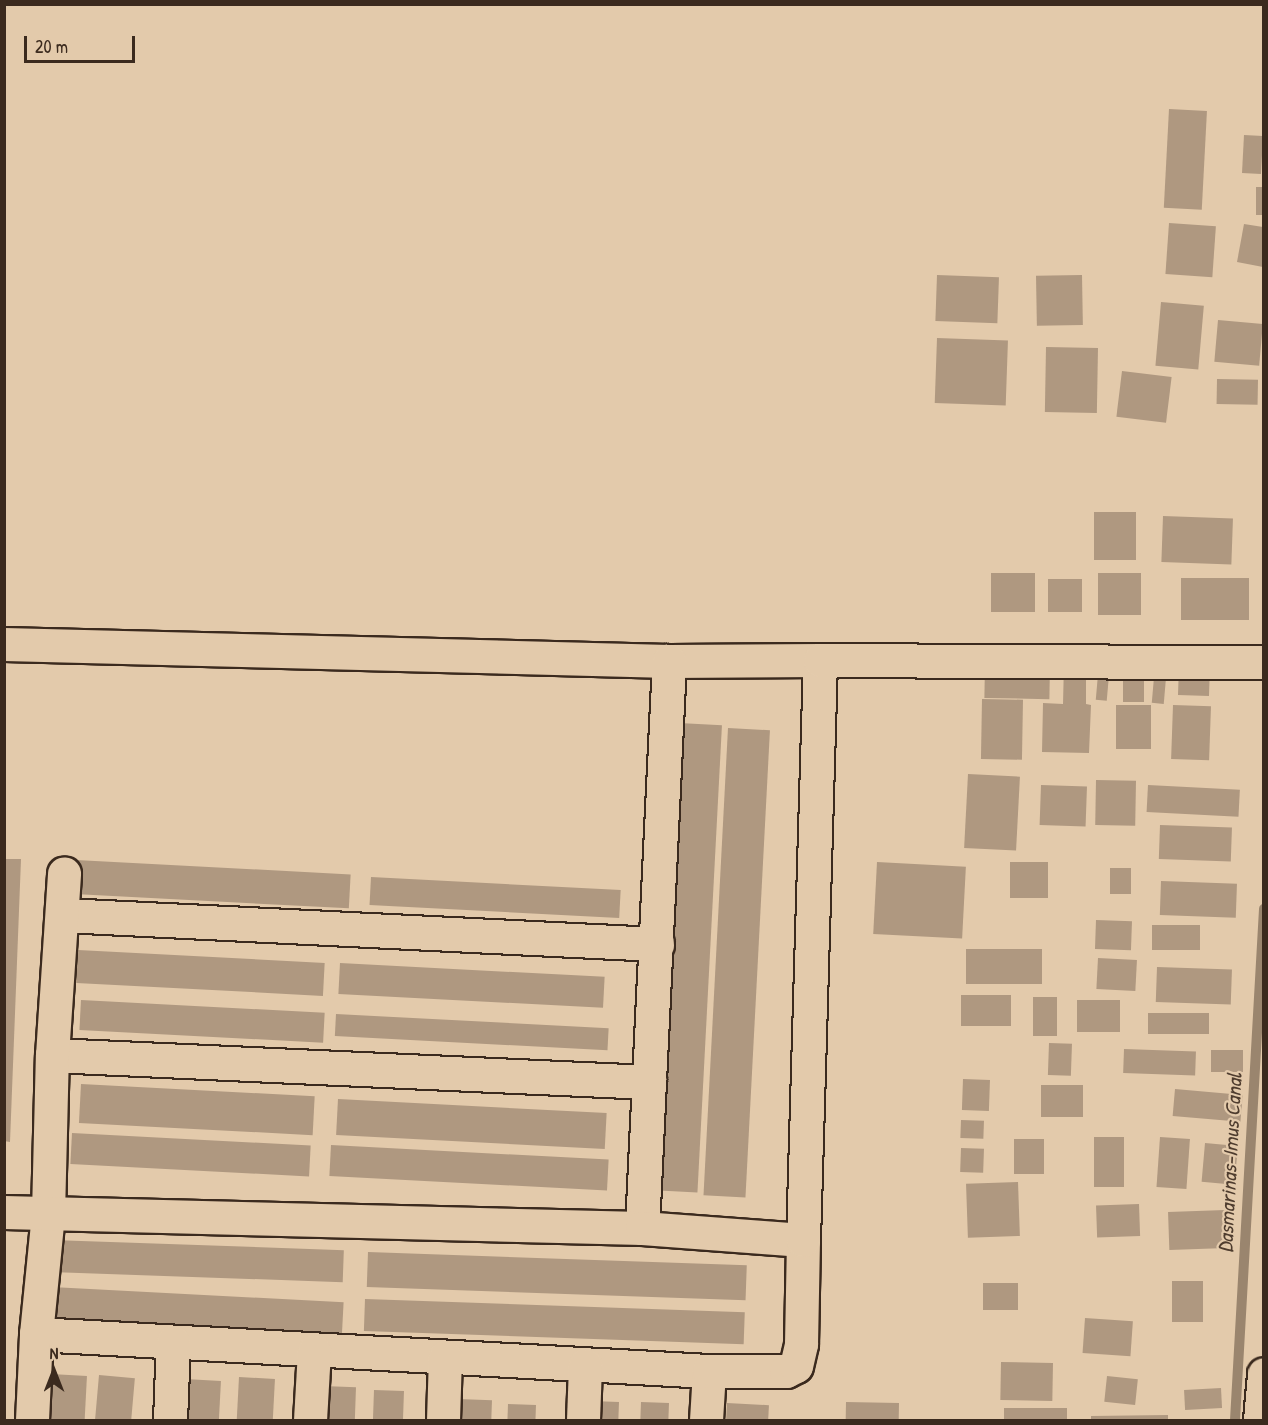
<!DOCTYPE html>
<html>
<head>
<meta charset="utf-8">
<style>
	body { margin:0 }
	#map { position:relative; width:1268px; height:1425px; overflow:hidden; background:#e3caab; font-family:"Patrick Hand",sans-serif }
	div>[style] { position:absolute }
	[style*='--x'] { left:calc(var(--x)*1px); top:calc(var(--y)*1px); width:calc(var(--w)*1px); rotate:calc(var(--a)*1deg) }
	.stream>* { height:10px; margin:-5px; padding:0 5px; transform-origin:5px; border-radius:5px; background:#9a856e }
	.building>* { inset:0; background:#af9880; transform-origin:0 0 }
	.roads { filter:drop-shadow(2px 0 #3b2a1e) drop-shadow(-2px 0 #3b2a1e) drop-shadow(0 2px #3b2a1e) drop-shadow(0 -2px #3b2a1e) }
	.street>* { height:33px; margin:-16.5px; padding:0 16.5px; transform-origin:16.5px; border-radius:16.5px; background:#e3caab }
	.secondary>* { height:33px; margin:-16.5px; padding:0 16.5px; transform-origin:16.5px; border-radius:16.5px; background:#e3caab }
	span { translate:-50% -50%; white-space:nowrap; text-align:center; line-height:1.15; -webkit-text-stroke:4.5px #e3caab; paint-order:stroke }
	.water-label { font-size:21px; color:#4e3c2e; font-style:italic }
	.frame { position:absolute; inset:0; border:6px solid #3b2a1e; pointer-events:none }
	.north { position:absolute; left:24px; top:1341px; width:60px; height:60px; -webkit-text-stroke:4px #e3caab; paint-order:stroke; rotate:0deg; font-size:16px; font-weight:700; line-height:24px; text-align:center; color:#3b2a1e }
	.north::after { content:''; display:block; margin:auto; width:21px; height:27px; background:#3b2a1e; clip-path:polygon(50% 0,100% 100%,50% 72%,0 100%) }
	.scale { position:absolute; left:24px; top:36px; width:111px; height:27px; box-sizing:border-box; border:3px solid #3b2a1e; border-top:0; padding-left:8px; font-size:18px; line-height:21px; white-space:nowrap; color:#3b2a1e; -webkit-text-stroke:4px #e3caab; paint-order:stroke }
</style>
</head>
<body>
<div id="map">
	<div class="stream">
		<div style="--x:1235;--y:1420;--w:512;--a:-86.75"></div>
	</div>
	<div class="building">
		<div style="left:1169px;top:109px;width:38px;height:99px;rotate:3deg"></div>
		<div style="left:1244px;top:135px;width:19px;height:38px;rotate:3deg"></div>
		<div style="left:1256px;top:187px;width:7px;height:28px"></div>
		<div style="left:1169px;top:223px;width:47px;height:51px;rotate:4deg"></div>
		<div style="clip-path:polygon(1244px 224px,1263px 227px,1263px 267px,1237px 262px)"></div>
		<div style="left:937px;top:275px;width:62px;height:46px;rotate:2deg"></div>
		<div style="left:1082px;top:275px;width:50px;height:46px;rotate:89deg"></div>
		<div style="left:1161px;top:302px;width:43px;height:64px;rotate:5deg"></div>
		<div style="left:1218px;top:320px;width:45px;height:42px;rotate:5deg"></div>
		<div style="left:937px;top:338px;width:71px;height:65px;rotate:2deg"></div>
		<div style="left:1046px;top:347px;width:52px;height:65px;rotate:1deg"></div>
		<div style="left:1122px;top:371px;width:50px;height:46px;rotate:7deg"></div>
		<div style="left:1217px;top:379px;width:41px;height:25px;rotate:1deg"></div>
		<div style="left:1094px;top:512px;width:42px;height:48px"></div>
		<div style="left:1163px;top:516px;width:70px;height:46px;rotate:2deg"></div>
		<div style="left:991px;top:573px;width:44px;height:39px"></div>
		<div style="left:1098px;top:573px;width:43px;height:42px"></div>
		<div style="left:1249px;top:578px;width:42px;height:68px;rotate:90deg"></div>
		<div style="left:1048px;top:579px;width:34px;height:33px"></div>
		<div style="left:985px;top:663px;width:65px;height:35px;rotate:1deg"></div>
		<div style="clip-path:polygon(1064px 663px,1086px 663px,1086px 704px,1091px 705px,1089px 753px,1042px 752px,1043px 703px,1063px 704px)"></div>
		<div style="left:1099px;top:663px;width:11px;height:37px;rotate:5deg"></div>
		<div style="left:1123px;top:663px;width:21px;height:39px"></div>
		<div style="left:1155px;top:666px;width:12px;height:37px;rotate:5deg"></div>
		<div style="left:1179px;top:666px;width:31px;height:29px;rotate:2deg"></div>
		<div style="left:982px;top:699px;width:41px;height:60px;rotate:1deg"></div>
		<div style="left:1116px;top:705px;width:35px;height:44px"></div>
		<div style="left:1173px;top:705px;width:38px;height:54px;rotate:2deg"></div>
		<div style="left:679px;top:723px;width:43px;height:468px;rotate:3deg"></div>
		<div style="left:728px;top:728px;width:42px;height:468px;rotate:3deg"></div>
		<div style="left:968px;top:774px;width:52px;height:74px;rotate:3deg"></div>
		<div style="left:1096px;top:780px;width:40px;height:45px;rotate:1deg"></div>
		<div style="left:1041px;top:785px;width:46px;height:40px;rotate:2deg"></div>
		<div style="left:1148px;top:785px;width:92px;height:27px;rotate:3deg"></div>
		<div style="left:1160px;top:825px;width:72px;height:34px;rotate:2deg"></div>
		<div style="clip-path:polygon(4px 859px,21px 859px,10px 1142px,4px 1141px)"></div>
		<div style="left:76px;top:860px;width:275px;height:34px;rotate:3deg"></div>
		<div style="left:877px;top:862px;width:89px;height:72px;rotate:3deg"></div>
		<div style="left:1010px;top:862px;width:38px;height:36px"></div>
		<div style="left:1110px;top:868px;width:21px;height:26px"></div>
		<div style="left:371px;top:877px;width:250px;height:28px;rotate:3deg"></div>
		<div style="left:1161px;top:881px;width:76px;height:34px;rotate:2deg"></div>
		<div style="left:1096px;top:920px;width:36px;height:29px;rotate:2deg"></div>
		<div style="left:1152px;top:925px;width:48px;height:25px"></div>
		<div style="left:966px;top:949px;width:76px;height:35px"></div>
		<div style="left:78px;top:950px;width:247px;height:33px;rotate:3deg"></div>
		<div style="left:1098px;top:958px;width:39px;height:31px;rotate:3deg"></div>
		<div style="left:340px;top:963px;width:265px;height:31px;rotate:3deg"></div>
		<div style="left:1157px;top:967px;width:75px;height:35px;rotate:2deg"></div>
		<div style="left:961px;top:995px;width:50px;height:31px"></div>
		<div style="left:1033px;top:997px;width:24px;height:39px"></div>
		<div style="left:81px;top:1000px;width:244px;height:30px;rotate:3deg"></div>
		<div style="left:1077px;top:1000px;width:43px;height:32px"></div>
		<div style="left:1148px;top:1013px;width:61px;height:21px"></div>
		<div style="left:336px;top:1014px;width:273px;height:22px;rotate:3deg"></div>
		<div style="left:1049px;top:1043px;width:23px;height:32px;rotate:2deg"></div>
		<div style="left:1124px;top:1049px;width:72px;height:24px;rotate:2deg"></div>
		<div style="left:1243px;top:1050px;width:22px;height:32px;rotate:90deg"></div>
		<div style="left:963px;top:1079px;width:27px;height:31px;rotate:2deg"></div>
		<div style="left:81px;top:1084px;width:234px;height:39px;rotate:3deg"></div>
		<div style="left:1041px;top:1085px;width:42px;height:32px"></div>
		<div style="left:1175px;top:1089px;width:68px;height:27px;rotate:5deg"></div>
		<div style="left:338px;top:1099px;width:269px;height:36px;rotate:3deg"></div>
		<div style="left:961px;top:1120px;width:23px;height:18px;rotate:2deg"></div>
		<div style="left:72px;top:1133px;width:239px;height:31px;rotate:3deg"></div>
		<div style="left:1094px;top:1137px;width:30px;height:50px"></div>
		<div style="left:1160px;top:1137px;width:30px;height:50px;rotate:4deg"></div>
		<div style="left:1014px;top:1139px;width:30px;height:35px"></div>
		<div style="left:1205px;top:1143px;width:33px;height:39px;rotate:5deg"></div>
		<div style="left:331px;top:1145px;width:278px;height:31px;rotate:3deg"></div>
		<div style="left:961px;top:1148px;width:23px;height:24px;rotate:2deg"></div>
		<div style="left:1018px;top:1182px;width:54px;height:52px;rotate:88deg"></div>
		<div style="left:1139px;top:1204px;width:32px;height:43px;rotate:88deg"></div>
		<div style="left:1225px;top:1210px;width:38px;height:57px;rotate:88deg"></div>
		<div style="left:52px;top:1240px;width:292px;height:32px;rotate:2deg"></div>
		<div style="left:368px;top:1252px;width:379px;height:35px;rotate:2deg"></div>
		<div style="left:1172px;top:1281px;width:31px;height:41px"></div>
		<div style="left:983px;top:1283px;width:35px;height:27px"></div>
		<div style="left:52px;top:1287px;width:292px;height:33px;rotate:3deg"></div>
		<div style="left:365px;top:1299px;width:380px;height:32px;rotate:2deg"></div>
		<div style="left:1085px;top:1318px;width:48px;height:35px;rotate:4deg"></div>
		<div style="left:1001px;top:1362px;width:52px;height:38px;rotate:1deg"></div>
		<div style="left:51px;top:1374px;width:36px;height:46px;rotate:3deg"></div>
		<div style="left:99px;top:1375px;width:36px;height:45px;rotate:5deg"></div>
		<div style="left:1107px;top:1376px;width:31px;height:26px;rotate:6deg"></div>
		<div style="left:239px;top:1377px;width:36px;height:43px;rotate:3deg"></div>
		<div style="left:185px;top:1379px;width:36px;height:41px;rotate:3deg"></div>
		<div style="left:323px;top:1386px;width:33px;height:34px;rotate:2deg"></div>
		<div style="left:1221px;top:1388px;width:20px;height:37px;rotate:87deg"></div>
		<div style="left:374px;top:1390px;width:30px;height:30px;rotate:2deg"></div>
		<div style="left:458px;top:1399px;width:34px;height:21px;rotate:2deg"></div>
		<div style="left:591px;top:1401px;width:28px;height:19px;rotate:2deg"></div>
		<div style="left:641px;top:1402px;width:28px;height:18px;rotate:2deg"></div>
		<div style="left:846px;top:1402px;width:53px;height:18px;rotate:1deg"></div>
		<div style="left:727px;top:1403px;width:42px;height:17px;rotate:3deg"></div>
		<div style="left:508px;top:1404px;width:28px;height:16px;rotate:2deg"></div>
		<div style="left:1004px;top:1408px;width:63px;height:12px"></div>
		<div style="clip-path:polygon(1168px 1415px,1168px 1420px,1091px 1420px,1091px 1416px)"></div>
	</div>
	<div class="roads">
		<div class="street">
			<div style="--x:4;--y:644;--w:665;--a:1.46"></div>
			<div style="--x:669;--y:661;--w:151;--a:-0.4"></div>
			<div style="--x:63;--y:915;--w:595;--a:2.8"></div>
			<div style="--x:52;--y:1055;--w:598;--a:2.59"></div>
			<div style="--x:642;--y:1228;--w:568;--a:-87.27"></div>
			<div style="--x:36;--y:1334;--w:674;--a:3.15"></div>
			<div style="--x:709;--y:1371;--w:49;--a:93.5"></div>
			<div style="--x:709;--y:1371;--w:77;--a:0"></div>
			<div style="--x:786;--y:1371;--w:11;--a:-27"></div>
			<div style="--x:796;--y:1366;--w:23;--a:-77"></div>
			<div style="--x:801;--y:1344;--w:104;--a:-88.9"></div>
			<div style="--x:32;--y:1420;--w:86;--a:-87.3"></div>
			<div style="--x:36;--y:1334;--w:121;--a:-84.3"></div>
			<div style="--x:48;--y:1214;--w:159;--a:-88.6"></div>
			<div style="--x:52;--y:1055;--w:182;--a:-86.2"></div>
			<div style="--x:170;--y:1420;--w:78;--a:-87.8"></div>
			<div style="--x:310;--y:1420;--w:69;--a:-86.7"></div>
			<div style="--x:443;--y:1420;--w:63;--a:-88.2"></div>
			<div style="--x:583;--y:1420;--w:55;--a:-87.9"></div>
		</div>
		<div class="secondary">
			<div style="--x:4;--y:1212;--w:638;--a:1.44"></div>
			<div style="--x:642;--y:1228;--w:161;--a:4.3"></div>
			<div style="--x:803;--y:1240;--w:580;--a:-88.32"></div>
			<div style="--x:820;--y:660;--w:444;--a:0.3"></div>
			<div style="--x:1260;--y:1420;--w:46;--a:-85"></div>
		</div>
	</div>
	<div class="water-label">
		<span style="left:1230px;top:1163px;rotate:-87deg">Dasmarinas-Imus Canal</span>
	</div>
	<div class="frame"></div>
	<div class="north">N</div>
	<div class="scale">20 m</div>
</div>
</body>
</html>
